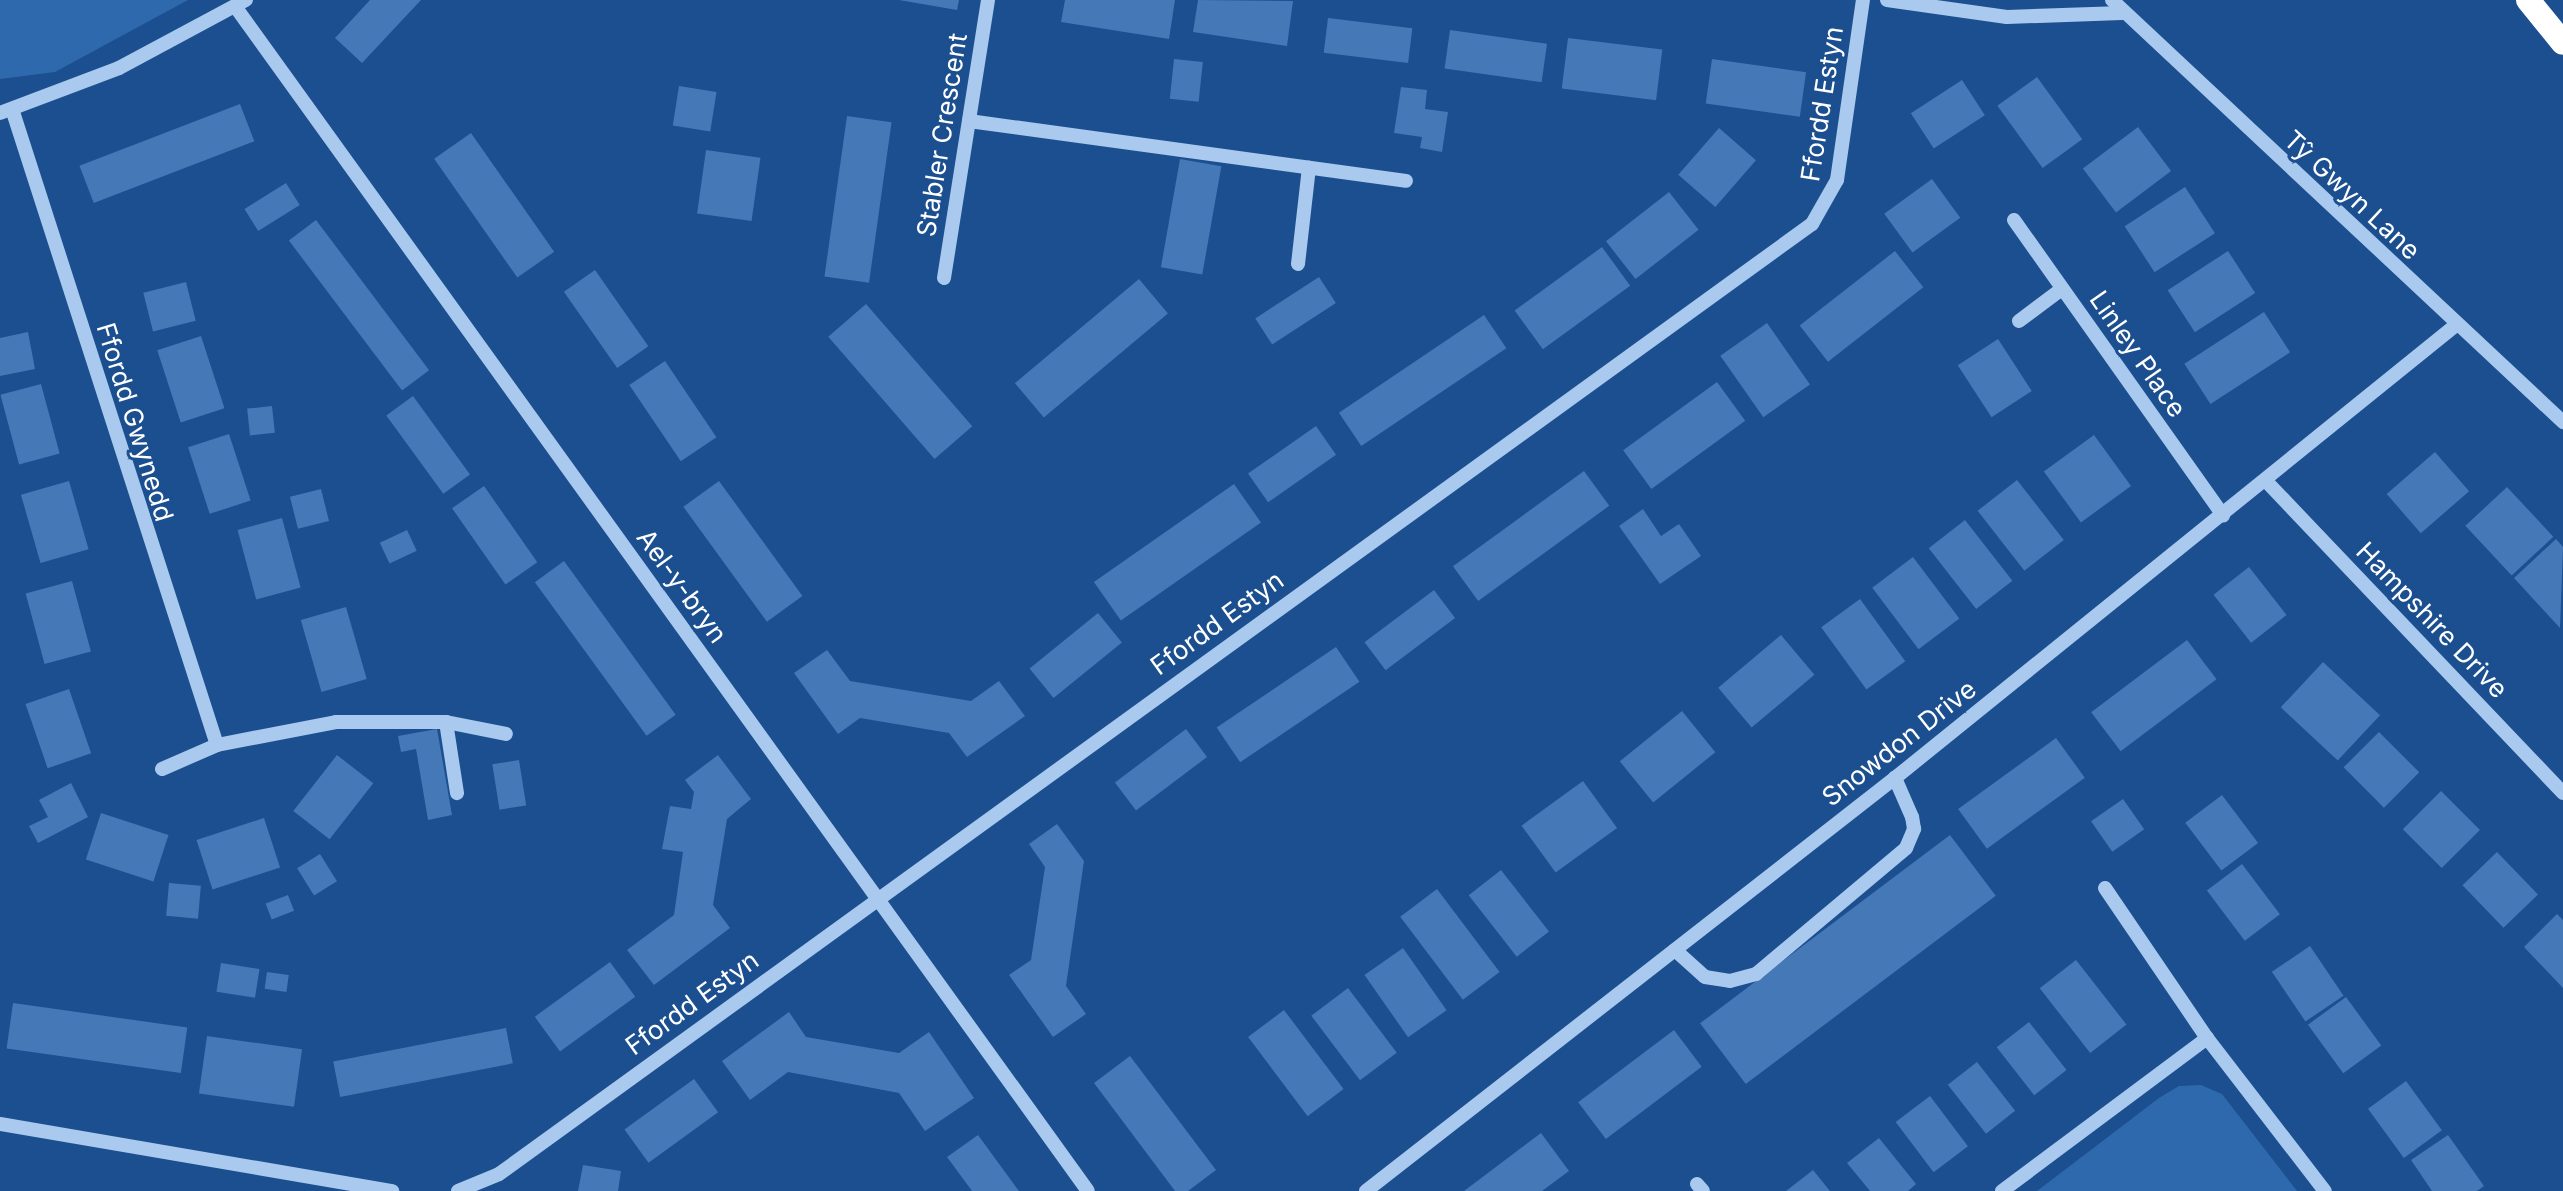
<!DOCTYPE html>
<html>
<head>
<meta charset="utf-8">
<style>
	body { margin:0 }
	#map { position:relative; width:2563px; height:1191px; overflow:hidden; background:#1b4f8f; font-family:Inter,sans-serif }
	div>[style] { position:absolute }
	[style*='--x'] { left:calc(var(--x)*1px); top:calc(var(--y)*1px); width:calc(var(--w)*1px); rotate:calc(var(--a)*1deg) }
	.green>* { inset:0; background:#2e69ad }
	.building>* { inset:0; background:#4478b7; transform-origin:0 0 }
	.minor>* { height:14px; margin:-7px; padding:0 7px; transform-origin:7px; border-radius:7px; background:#a9c9ee }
	.highway>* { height:24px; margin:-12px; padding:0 12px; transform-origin:12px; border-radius:12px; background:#fff }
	span { translate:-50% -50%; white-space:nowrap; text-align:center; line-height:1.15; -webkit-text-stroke:6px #1b4f8f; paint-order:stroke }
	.street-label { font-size:26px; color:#fff }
</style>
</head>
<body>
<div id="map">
	<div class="green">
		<div style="clip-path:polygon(0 0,188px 0,55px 72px,0 79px)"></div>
		<div style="clip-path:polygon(2201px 1085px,2222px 1094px,2297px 1191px,2037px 1191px,2159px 1098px,2179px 1086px)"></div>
	</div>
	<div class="building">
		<div style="clip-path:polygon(370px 0,421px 0,362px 63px,335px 38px)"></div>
		<div style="clip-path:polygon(899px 0,959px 0,957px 10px)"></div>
		<div style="clip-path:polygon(1065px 0,1175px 0,1169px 39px,1061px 22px)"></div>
		<div style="clip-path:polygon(1198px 0,1293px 1px,1287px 46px,1193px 32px)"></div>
		<div style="left:1328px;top:18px;width:85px;height:35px;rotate:7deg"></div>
		<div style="left:1450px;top:30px;width:98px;height:39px;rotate:8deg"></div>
		<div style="left:1568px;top:38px;width:95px;height:51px;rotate:7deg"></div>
		<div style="left:1174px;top:59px;width:29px;height:40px;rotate:6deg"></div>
		<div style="left:1712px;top:59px;width:95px;height:45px;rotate:8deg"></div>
		<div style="left:2037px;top:77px;width:77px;height:49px;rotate:54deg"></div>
		<div style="left:1962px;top:80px;width:42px;height:61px;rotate:57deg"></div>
		<div style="left:679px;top:86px;width:38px;height:40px;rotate:9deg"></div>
		<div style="clip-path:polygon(1401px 87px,1427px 90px,1425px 109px,1448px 112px,1442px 152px,1420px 148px,1422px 137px,1394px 133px)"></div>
		<div style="left:240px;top:104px;width:40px;height:172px;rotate:69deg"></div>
		<div style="left:847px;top:116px;width:45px;height:162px;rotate:8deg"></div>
		<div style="left:2138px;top:127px;width:55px;height:69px;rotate:53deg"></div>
		<div style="left:1719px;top:128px;width:49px;height:62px;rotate:41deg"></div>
		<div style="left:471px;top:133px;width:145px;height:45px;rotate:55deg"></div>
		<div style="left:706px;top:150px;width:55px;height:64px;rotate:8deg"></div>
		<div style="left:1180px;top:159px;width:42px;height:110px;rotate:10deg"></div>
		<div style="left:1932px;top:179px;width:48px;height:59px;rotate:54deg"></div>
		<div style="left:286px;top:183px;width:26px;height:49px;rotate:58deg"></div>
		<div style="left:2185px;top:187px;width:55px;height:72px;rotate:57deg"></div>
		<div style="left:1669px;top:192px;width:48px;height:80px;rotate:52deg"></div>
		<div style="left:316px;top:220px;width:188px;height:34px;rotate:53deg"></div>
		<div style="left:1602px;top:247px;width:48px;height:108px;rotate:54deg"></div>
		<div style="left:1895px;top:251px;width:46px;height:121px;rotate:52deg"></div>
		<div style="left:2228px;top:251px;width:50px;height:72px;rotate:57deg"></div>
		<div style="left:595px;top:270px;width:93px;height:38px;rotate:55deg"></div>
		<div style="left:1319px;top:277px;width:31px;height:76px;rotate:57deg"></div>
		<div style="left:1139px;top:279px;width:45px;height:162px;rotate:50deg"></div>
		<div style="left:186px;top:282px;width:40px;height:44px;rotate:76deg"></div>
		<div style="left:866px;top:304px;width:162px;height:50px;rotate:49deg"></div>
		<div style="left:2264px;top:312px;width:48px;height:95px;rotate:57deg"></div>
		<div style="left:1484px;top:315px;width:40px;height:175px;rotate:56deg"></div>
		<div style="left:1767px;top:323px;width:75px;height:57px;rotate:55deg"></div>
		<div style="clip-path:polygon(28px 332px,35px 369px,0 376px,0 338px)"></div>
		<div style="left:201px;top:336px;width:76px;height:46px;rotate:72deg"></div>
		<div style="left:1998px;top:339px;width:62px;height:48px;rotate:57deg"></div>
		<div style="left:665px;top:361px;width:92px;height:43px;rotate:56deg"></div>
		<div style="left:1717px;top:382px;width:48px;height:116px;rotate:54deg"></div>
		<div style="left:41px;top:384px;width:72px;height:42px;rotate:75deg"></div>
		<div style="left:413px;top:396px;width:97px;height:33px;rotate:54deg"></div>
		<div style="left:272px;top:406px;width:27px;height:25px;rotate:84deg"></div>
		<div style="left:1316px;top:426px;width:35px;height:83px;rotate:55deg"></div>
		<div style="left:229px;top:434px;width:70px;height:43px;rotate:72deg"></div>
		<div style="left:2094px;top:435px;width:63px;height:62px;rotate:54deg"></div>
		<div style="left:2435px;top:452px;width:52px;height:64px;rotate:49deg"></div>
		<div style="left:1584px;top:471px;width:43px;height:162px;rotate:54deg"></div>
		<div style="left:2017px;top:480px;width:76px;height:50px;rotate:52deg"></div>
		<div style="left:69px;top:481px;width:71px;height:50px;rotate:74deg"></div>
		<div style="left:719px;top:481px;width:142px;height:44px;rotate:54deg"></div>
		<div style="left:1234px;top:484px;width:47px;height:171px;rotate:55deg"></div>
		<div style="left:484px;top:486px;width:93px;height:39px;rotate:55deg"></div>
		<div style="left:2507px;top:487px;width:68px;height:57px;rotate:47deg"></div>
		<div style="left:321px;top:489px;width:33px;height:32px;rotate:76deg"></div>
		<div style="clip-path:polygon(1643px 509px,1661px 536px,1679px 524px,1701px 556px,1660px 584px,1619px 526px)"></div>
		<div style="left:282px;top:518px;width:72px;height:46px;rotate:75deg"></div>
		<div style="left:1965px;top:520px;width:77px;height:46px;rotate:52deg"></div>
		<div style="left:407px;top:530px;width:23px;height:30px;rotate:65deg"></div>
		<div style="clip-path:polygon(2556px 539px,2563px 547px,2560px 628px,2514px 578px)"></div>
		<div style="left:1913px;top:557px;width:77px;height:51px;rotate:53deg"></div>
		<div style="left:564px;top:561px;width:190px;height:36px;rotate:54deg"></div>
		<div style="left:2249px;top:567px;width:61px;height:45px;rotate:52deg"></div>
		<div style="left:72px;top:581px;width:73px;height:48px;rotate:75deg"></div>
		<div style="left:1434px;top:590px;width:35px;height:87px;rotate:53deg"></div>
		<div style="left:1860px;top:599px;width:77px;height:48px;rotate:54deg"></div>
		<div style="left:346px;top:607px;width:75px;height:47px;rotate:74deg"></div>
		<div style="left:1098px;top:613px;width:38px;height:88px;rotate:51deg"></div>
		<div style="left:1781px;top:635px;width:52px;height:82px;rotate:50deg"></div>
		<div style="left:2187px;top:640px;width:49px;height:120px;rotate:53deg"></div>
		<div style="left:1336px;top:647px;width:42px;height:144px;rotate:56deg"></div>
		<div style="clip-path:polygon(827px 650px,850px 681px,971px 701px,999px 681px,1025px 716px,967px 757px,949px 733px,860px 718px,838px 734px,794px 673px)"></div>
		<div style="left:2323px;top:662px;width:78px;height:62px;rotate:43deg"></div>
		<div style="left:69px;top:689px;width:68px;height:46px;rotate:71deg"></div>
		<div style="left:1682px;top:711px;width:53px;height:80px;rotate:51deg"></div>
		<div style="clip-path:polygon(437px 729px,452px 815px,428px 820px,416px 749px,401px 752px,398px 736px)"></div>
		<div style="left:1186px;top:729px;width:35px;height:89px;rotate:53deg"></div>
		<div style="left:2379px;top:732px;width:57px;height:50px;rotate:45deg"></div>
		<div style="left:2056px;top:738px;width:49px;height:121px;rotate:54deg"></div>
		<div style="left:337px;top:755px;width:46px;height:71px;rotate:38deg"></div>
		<div style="clip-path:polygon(718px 755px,751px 799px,727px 819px,713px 905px,730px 928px,654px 985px,627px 950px,674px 915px,683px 852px,662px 849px,670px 806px,691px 809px,694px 792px,685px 780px)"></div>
		<div style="left:519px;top:760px;width:46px;height:27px;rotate:81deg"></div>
		<div style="left:1583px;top:781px;width:58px;height:76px;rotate:54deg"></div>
		<div style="clip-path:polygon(71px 783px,88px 817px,38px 843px,29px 826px,48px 817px,39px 800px)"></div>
		<div style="left:2441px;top:791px;width:55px;height:54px;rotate:45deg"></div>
		<div style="left:2222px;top:795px;width:60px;height:46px;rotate:53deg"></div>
		<div style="left:2123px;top:799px;width:37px;height:39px;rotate:55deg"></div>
		<div style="left:101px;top:813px;width:71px;height:49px;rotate:18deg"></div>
		<div style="left:264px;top:818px;width:52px;height:71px;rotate:72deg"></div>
		<div style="clip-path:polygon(1057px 824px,1084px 861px,1066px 986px,1086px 1014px,1053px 1037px,1009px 975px,1031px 960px,1045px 867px,1029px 844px)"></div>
		<div style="left:1950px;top:835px;width:76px;height:313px;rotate:53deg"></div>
		<div style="left:2497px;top:852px;width:59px;height:48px;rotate:46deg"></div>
		<div style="left:320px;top:854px;width:32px;height:27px;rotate:58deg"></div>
		<div style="left:2242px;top:864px;width:63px;height:44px;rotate:53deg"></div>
		<div style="left:1501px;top:870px;width:78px;height:41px;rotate:52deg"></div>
		<div style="left:169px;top:883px;width:32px;height:33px;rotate:5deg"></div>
		<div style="left:1437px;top:889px;width:104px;height:46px;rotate:53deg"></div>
		<div style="left:288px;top:895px;width:17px;height:24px;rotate:69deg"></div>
		<div style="clip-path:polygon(2557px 914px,2563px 920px,2563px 988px,2524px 947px)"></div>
		<div style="left:2310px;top:946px;width:60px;height:46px;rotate:56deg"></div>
		<div style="left:1403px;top:948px;width:76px;height:47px;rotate:55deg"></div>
		<div style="left:2076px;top:960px;width:82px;height:46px;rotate:52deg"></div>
		<div style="left:610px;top:962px;width:43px;height:93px;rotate:54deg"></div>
		<div style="left:221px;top:963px;width:39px;height:29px;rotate:9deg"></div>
		<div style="left:267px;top:972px;width:22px;height:17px;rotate:8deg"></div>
		<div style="left:1348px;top:988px;width:81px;height:46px;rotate:53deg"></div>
		<div style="left:2346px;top:997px;width:60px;height:47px;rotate:54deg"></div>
		<div style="left:13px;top:1003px;width:176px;height:46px;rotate:8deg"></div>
		<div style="left:1284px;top:1010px;width:99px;height:45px;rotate:53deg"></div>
		<div style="clip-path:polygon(789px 1012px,806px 1037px,899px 1053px,929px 1032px,974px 1098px,925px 1131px,899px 1093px,788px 1072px,750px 1100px,722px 1061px)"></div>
		<div style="left:2029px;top:1022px;width:61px;height:41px;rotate:52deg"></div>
		<div style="left:506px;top:1028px;width:36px;height:176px;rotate:79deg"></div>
		<div style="left:1674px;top:1030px;width:46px;height:120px;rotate:53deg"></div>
		<div style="left:207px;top:1036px;width:96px;height:58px;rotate:8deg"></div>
		<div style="clip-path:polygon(1130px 1056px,1216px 1170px,1188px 1191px,1175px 1191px,1094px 1083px)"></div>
		<div style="left:1977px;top:1062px;width:62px;height:37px;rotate:52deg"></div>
		<div style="left:694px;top:1079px;width:41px;height:86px;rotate:54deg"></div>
		<div style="left:2406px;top:1081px;width:61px;height:47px;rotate:54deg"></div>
		<div style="left:1930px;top:1096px;width:63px;height:43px;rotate:53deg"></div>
		<div style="clip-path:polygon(1541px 1133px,1569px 1171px,1542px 1191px,1464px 1191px)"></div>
		<div style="clip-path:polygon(978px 1135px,1019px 1191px,972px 1191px,947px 1157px)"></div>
		<div style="clip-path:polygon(2448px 1135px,2484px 1186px,2477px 1191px,2432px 1191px,2411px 1160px)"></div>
		<div style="clip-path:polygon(1879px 1138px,1916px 1184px,1908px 1191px,1870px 1191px,1847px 1163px)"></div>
		<div style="clip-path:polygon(583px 1165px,621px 1171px,618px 1191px,578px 1191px)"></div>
		<div style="clip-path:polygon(1813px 1170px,1830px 1191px,1786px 1191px)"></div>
	</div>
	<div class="minor">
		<div style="--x:1887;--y:0;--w:121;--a:8.1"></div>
		<div style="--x:2007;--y:17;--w:115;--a:-2"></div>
		<div style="--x:2112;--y:0;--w:618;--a:43.1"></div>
		<div style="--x:237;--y:9;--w:1456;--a:54.25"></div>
		<div style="--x:13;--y:112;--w:665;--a:72.14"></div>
		<div style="--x:217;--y:745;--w:60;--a:156.4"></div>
		<div style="--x:0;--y:113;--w:127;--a:-20.7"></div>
		<div style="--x:119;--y:68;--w:144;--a:-28.2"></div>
		<div style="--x:969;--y:121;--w:441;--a:7.8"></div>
		<div style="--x:2014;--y:220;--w:362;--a:54.7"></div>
		<div style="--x:1298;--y:264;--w:97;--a:-83.5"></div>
		<div style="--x:944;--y:278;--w:281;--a:-81"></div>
		<div style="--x:2019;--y:321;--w:54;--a:-36.7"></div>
		<div style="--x:2266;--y:481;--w:431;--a:46.4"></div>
		<div style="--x:446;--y:722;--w:72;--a:81.2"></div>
		<div style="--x:217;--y:745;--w:121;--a:-10.9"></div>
		<div style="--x:336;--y:722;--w:110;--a:0"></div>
		<div style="--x:446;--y:722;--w:61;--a:11.3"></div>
		<div style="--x:2105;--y:888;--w:181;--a:55.8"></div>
		<div style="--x:2207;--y:1038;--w:193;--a:52.4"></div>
		<div style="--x:1675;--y:950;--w:40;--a:42"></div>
		<div style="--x:1705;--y:977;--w:25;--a:9"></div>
		<div style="--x:1730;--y:981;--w:27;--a:-15"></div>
		<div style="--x:1756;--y:974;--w:196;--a:-40"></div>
		<div style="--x:1906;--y:848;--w:21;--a:-67"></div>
		<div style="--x:1914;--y:829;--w:12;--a:-99"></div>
		<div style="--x:1912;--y:817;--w:43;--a:-113.6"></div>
		<div style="--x:0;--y:1124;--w:398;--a:9.7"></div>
		<div style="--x:1697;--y:1184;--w:9;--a:49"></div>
		<div style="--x:458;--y:1191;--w:44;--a:-22.5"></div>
		<div style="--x:499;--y:1174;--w:1621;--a:-35.89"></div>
		<div style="--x:1812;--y:224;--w:51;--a:-60.4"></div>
		<div style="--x:1837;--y:180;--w:182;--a:-81.8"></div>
		<div style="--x:1366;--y:1191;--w:671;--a:-37.98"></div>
		<div style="--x:1895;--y:778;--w:721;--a:-38.92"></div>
		<div style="--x:2002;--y:1191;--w:256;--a:-36.7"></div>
	</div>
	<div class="highway">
		<div style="--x:2528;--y:0;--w:55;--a:50.9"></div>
	</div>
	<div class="street-label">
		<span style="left:1822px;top:104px;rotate:-81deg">Ffordd Estyn</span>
		<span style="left:942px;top:135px;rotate:-81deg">Stabler Crescent</span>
		<span style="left:2352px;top:195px;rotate:43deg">Tŷ Gwyn Lane</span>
		<span style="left:2138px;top:354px;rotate:55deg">Linley Place</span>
		<span style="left:135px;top:422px;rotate:73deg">Ffordd Gwynedd</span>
		<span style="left:682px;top:586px;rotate:54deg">Ael-y-bryn</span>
		<span style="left:2432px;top:620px;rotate:46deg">Hampshire Drive</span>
		<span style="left:1217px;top:623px;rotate:-36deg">Ffordd Estyn</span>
		<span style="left:1899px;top:743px;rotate:-38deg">Snowdon Drive</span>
		<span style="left:692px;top:1003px;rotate:-36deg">Ffordd Estyn</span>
	</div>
</div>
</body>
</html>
